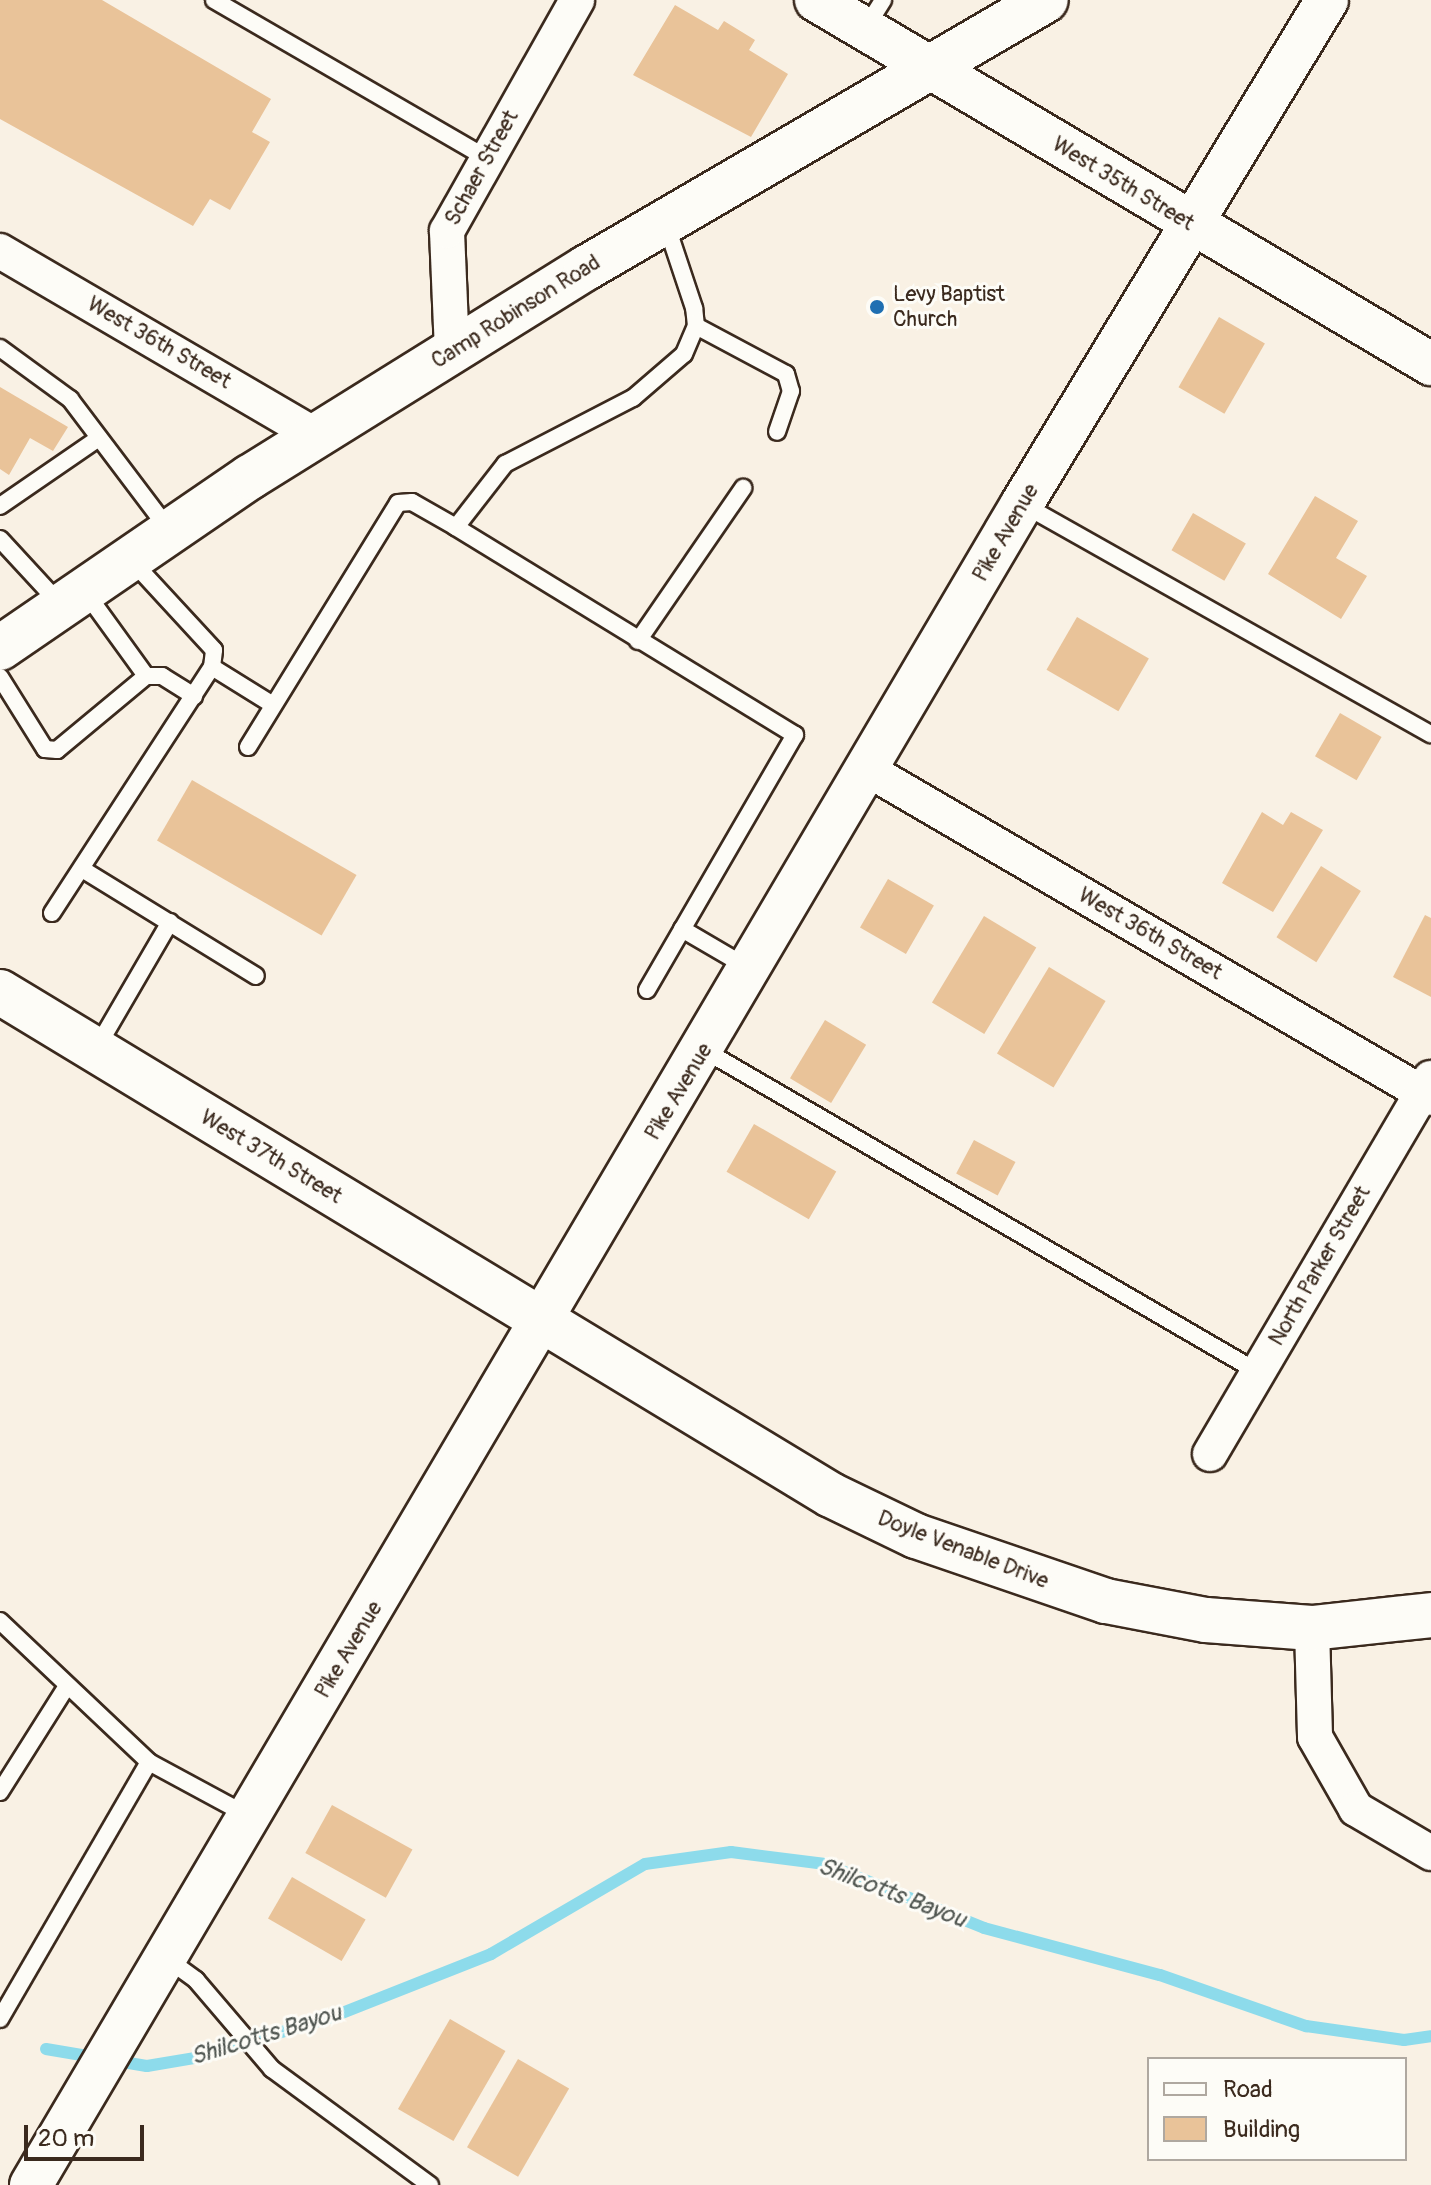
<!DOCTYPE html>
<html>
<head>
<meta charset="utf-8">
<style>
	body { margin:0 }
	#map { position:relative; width:1431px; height:2185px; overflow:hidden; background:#f9f1e4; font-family:Pangolin,sans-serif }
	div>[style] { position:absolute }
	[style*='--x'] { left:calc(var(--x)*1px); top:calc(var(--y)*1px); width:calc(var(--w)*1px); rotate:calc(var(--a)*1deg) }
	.stream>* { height:12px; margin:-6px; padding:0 6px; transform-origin:6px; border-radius:6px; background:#8ddbeb }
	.building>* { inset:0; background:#e9c399; transform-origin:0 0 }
	.roads { filter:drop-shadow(2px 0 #3b2a1e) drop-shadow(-2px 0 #3b2a1e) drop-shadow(0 2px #3b2a1e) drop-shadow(0 -2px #3b2a1e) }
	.service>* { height:16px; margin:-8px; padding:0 8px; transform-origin:8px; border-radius:8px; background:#fdfcf7 }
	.minor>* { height:34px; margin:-17px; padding:0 17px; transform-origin:17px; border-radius:17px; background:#fdfcf7 }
	.tertiary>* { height:42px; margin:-21px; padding:0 21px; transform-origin:21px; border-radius:21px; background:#fdfcf7 }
	.secondary>* { height:44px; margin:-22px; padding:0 22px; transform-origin:22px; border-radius:22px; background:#fdfcf7 }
	.dots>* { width:22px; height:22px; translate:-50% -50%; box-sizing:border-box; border:4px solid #fdfcf7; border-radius:50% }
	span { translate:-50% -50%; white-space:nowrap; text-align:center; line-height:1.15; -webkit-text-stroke:6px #fdfcf7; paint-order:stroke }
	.street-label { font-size:22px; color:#3b2a1e }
	.poi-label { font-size:22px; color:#3b2a1e }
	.left { translate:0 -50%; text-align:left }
	.water-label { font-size:24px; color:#505651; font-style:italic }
	.legend { position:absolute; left:1147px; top:2057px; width:260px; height:104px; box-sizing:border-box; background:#fdfcf7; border:2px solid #afa8a0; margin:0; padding:10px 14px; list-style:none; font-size:24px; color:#3b2a1e }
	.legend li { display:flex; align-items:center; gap:16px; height:40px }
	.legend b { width:40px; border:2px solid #afa8a0 }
	.scale { position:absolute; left:24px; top:2125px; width:120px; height:36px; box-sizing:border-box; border:4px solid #3b2a1e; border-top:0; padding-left:10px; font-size:24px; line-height:28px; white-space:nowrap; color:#3b2a1e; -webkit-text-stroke:6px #fdfcf7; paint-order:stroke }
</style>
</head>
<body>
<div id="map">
	<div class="stream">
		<div style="--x:46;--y:2049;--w:102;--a:9.6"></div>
		<div style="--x:147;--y:2066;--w:49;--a:-9.5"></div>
		<div style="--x:195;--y:2058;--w:143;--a:-16.7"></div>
		<div style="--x:332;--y:2017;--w:171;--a:-21.6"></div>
		<div style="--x:491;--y:1954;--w:178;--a:-30.3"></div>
		<div style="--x:645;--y:1864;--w:87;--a:-7.9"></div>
		<div style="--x:731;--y:1852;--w:95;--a:7.3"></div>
		<div style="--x:825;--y:1864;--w:171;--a:21.9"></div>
		<div style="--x:984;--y:1928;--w:182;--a:15"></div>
		<div style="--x:1160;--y:1975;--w:155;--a:19.3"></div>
		<div style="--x:1306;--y:2026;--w:99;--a:8.1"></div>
		<div style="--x:1404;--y:2040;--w:27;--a:-8"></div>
	</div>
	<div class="building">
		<div style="clip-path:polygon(0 0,102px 0,271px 99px,252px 132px,270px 142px,230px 210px,210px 199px,193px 226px,0 119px)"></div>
		<div style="clip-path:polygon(675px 5px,718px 30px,724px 21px,755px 40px,749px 50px,788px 74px,751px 137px,633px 75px)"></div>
		<div style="left:1219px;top:317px;width:53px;height:81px;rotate:30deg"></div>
		<div style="clip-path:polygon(0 387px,68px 427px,53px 451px,30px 438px,9px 475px,0 469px)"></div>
		<div style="clip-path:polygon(1315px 496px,1358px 521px,1336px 558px,1367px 576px,1341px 619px,1268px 574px)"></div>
		<div style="left:1193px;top:513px;width:61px;height:43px;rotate:30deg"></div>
		<div style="left:1077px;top:617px;width:83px;height:61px;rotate:30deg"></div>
		<div style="left:1340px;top:713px;width:48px;height:50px;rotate:30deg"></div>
		<div style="left:192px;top:780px;width:190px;height:70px;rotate:30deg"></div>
		<div style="clip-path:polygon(1262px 812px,1283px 825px,1291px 812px,1323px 830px,1273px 912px,1222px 883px)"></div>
		<div style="left:1321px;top:866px;width:47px;height:84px;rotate:32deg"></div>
		<div style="left:888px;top:879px;width:53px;height:56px;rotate:30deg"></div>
		<div style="clip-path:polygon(1425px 915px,1431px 918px,1431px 997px,1393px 977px)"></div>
		<div style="left:984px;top:916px;width:61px;height:101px;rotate:31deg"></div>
		<div style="left:1049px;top:967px;width:66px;height:101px;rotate:31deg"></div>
		<div style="left:825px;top:1020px;width:48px;height:68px;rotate:31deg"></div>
		<div style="left:754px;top:1124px;width:95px;height:55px;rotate:30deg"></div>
		<div style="left:974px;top:1140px;width:47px;height:38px;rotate:28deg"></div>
		<div style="left:332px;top:1805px;width:92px;height:55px;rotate:29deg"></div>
		<div style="left:292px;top:1877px;width:85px;height:48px;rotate:30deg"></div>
		<div style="left:450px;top:2019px;width:64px;height:104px;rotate:30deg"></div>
		<div style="left:518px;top:2059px;width:59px;height:102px;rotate:30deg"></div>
	</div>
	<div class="roads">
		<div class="service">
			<div style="--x:214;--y:0;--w:315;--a:30.1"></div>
			<div style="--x:865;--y:29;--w:34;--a:-58"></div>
			<div style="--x:696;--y:326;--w:102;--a:28.1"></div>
			<div style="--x:786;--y:374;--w:18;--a:74"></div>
			<div style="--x:791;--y:391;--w:43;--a:108.9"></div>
			<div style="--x:0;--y:348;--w:87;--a:36.1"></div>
			<div style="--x:70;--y:399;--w:164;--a:52.9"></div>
			<div style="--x:1024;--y:505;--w:467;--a:29.4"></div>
			<div style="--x:0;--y:506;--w:120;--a:-34.5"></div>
			<div style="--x:0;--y:539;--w:90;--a:47.3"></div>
			<div style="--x:86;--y:593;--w:102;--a:54.1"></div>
			<div style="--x:638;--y:641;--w:186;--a:-55.5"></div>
			<div style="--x:212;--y:667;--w:72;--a:31.9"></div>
			<div style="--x:0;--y:677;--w:85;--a:58"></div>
			<div style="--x:45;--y:749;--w:12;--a:5"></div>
			<div style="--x:57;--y:750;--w:116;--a:-39.7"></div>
			<div style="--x:146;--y:676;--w:16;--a:0"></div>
			<div style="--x:162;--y:676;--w:38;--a:32"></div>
			<div style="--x:248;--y:747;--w:286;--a:-58.4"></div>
			<div style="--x:398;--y:503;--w:14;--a:-4"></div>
			<div style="--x:412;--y:502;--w:51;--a:29.6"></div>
			<div style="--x:82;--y:869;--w:204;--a:31.6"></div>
			<div style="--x:52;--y:913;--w:293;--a:-57"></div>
			<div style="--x:212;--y:667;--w:17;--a:-83"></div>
			<div style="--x:214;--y:650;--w:124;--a:-132.7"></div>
			<div style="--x:682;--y:929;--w:75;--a:30.3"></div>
			<div style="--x:647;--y:990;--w:295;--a:-59.9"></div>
			<div style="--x:795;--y:735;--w:398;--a:-148.5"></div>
			<div style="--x:456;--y:527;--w:80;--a:-52.1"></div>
			<div style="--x:505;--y:464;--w:144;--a:-27.3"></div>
			<div style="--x:633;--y:398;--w:67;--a:-40.8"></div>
			<div style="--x:684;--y:354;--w:30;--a:-67"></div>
			<div style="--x:696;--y:326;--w:18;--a:-96"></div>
			<div style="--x:694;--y:308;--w:89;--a:-108.4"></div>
			<div style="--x:96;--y:1049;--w:147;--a:-59.8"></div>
			<div style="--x:704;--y:1050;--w:641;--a:30.17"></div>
			<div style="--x:0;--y:1621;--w:205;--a:43.4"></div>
			<div style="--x:149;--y:1762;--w:114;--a:28.4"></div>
			<div style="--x:0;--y:1792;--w:125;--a:-57.7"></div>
			<div style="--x:166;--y:1958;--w:37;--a:36"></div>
			<div style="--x:196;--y:1980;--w:117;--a:49.5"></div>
			<div style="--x:272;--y:2069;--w:196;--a:36.3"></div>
			<div style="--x:0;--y:2019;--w:297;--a:-59.9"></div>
		</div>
		<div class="minor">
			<div style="--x:0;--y:251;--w:367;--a:30.3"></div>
			<div style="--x:452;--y:351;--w:120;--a:-92.4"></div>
			<div style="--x:447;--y:231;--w:265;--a:-60.6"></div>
			<div style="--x:870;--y:771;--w:649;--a:30.24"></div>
			<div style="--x:1210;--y:1454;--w:436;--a:-59.6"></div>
			<div style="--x:1312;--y:1628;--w:109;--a:88.4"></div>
			<div style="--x:1315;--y:1737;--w:83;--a:60.3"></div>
			<div style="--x:1356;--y:1809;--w:87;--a:30.4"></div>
		</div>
		<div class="tertiary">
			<div style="--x:816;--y:0;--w:715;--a:30.62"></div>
			<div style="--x:31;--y:2185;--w:1951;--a:-59.48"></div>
			<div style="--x:1022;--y:504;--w:589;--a:-58.82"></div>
		</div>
		<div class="secondary">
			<div style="--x:0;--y:648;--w:303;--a:-34.4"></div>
			<div style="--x:250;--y:477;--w:396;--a:-31.9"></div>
			<div style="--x:586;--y:268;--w:532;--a:-30.23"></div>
			<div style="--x:0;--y:992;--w:971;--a:31.19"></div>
			<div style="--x:831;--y:1495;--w:94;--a:25.8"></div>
			<div style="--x:916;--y:1536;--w:201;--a:18.9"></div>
			<div style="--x:1106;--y:1601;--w:102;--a:10.8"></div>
			<div style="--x:1206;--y:1620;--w:106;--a:4.3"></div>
			<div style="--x:1312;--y:1628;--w:120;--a:-6.2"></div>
		</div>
	</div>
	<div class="dots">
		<div style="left:877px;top:307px;background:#1f6fb2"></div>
	</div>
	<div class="street-label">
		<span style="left:482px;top:168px;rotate:-61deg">Schaer Street</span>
		<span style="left:1123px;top:184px;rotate:31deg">West 35th Street</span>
		<span style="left:516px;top:312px;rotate:-32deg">Camp Robinson Road</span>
		<span style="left:159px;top:343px;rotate:30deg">West 36th Street</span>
		<span style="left:1006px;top:533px;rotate:-60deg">Pike Avenue</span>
		<span style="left:1150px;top:934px;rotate:30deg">West 36th Street</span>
		<span style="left:679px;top:1092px;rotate:-59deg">Pike Avenue</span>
		<span style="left:271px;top:1157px;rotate:31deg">West 37th Street</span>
		<span style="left:1320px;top:1266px;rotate:-60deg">North Parker Street</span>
		<span style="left:963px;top:1550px;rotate:21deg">Doyle Venable Drive</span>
		<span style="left:349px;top:1650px;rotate:-59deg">Pike Avenue</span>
	</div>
	<div class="poi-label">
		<span class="left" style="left:893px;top:307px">Levy Baptist<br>Church</span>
	</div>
	<div class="water-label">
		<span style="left:892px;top:1893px;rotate:21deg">Shilcotts Bayou</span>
		<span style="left:266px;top:2035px;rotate:-17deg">Shilcotts Bayou</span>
	</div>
	<ul class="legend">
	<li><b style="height:10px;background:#fdfcf7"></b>Road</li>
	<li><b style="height:22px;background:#e9c399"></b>Building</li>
	</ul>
	<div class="scale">20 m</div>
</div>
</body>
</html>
